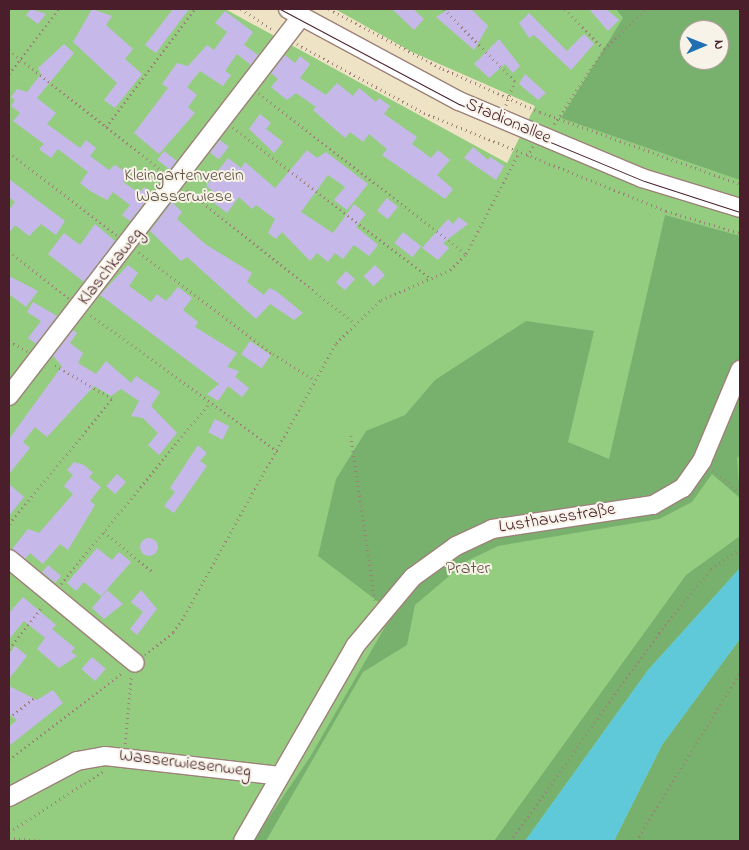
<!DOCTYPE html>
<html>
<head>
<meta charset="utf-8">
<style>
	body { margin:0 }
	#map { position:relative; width:749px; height:850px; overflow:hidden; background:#efe3c6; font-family:"Indie Flower",sans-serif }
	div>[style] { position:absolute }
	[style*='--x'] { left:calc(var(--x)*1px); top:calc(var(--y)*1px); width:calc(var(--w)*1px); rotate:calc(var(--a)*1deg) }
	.green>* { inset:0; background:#95cd80 }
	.forest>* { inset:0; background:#78b06e }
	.water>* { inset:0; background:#5fc9d9 }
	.building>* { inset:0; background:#c6b9e9; transform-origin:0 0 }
	.round { border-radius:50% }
	.path>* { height:2.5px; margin-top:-1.25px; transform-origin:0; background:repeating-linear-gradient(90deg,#9c8178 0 1px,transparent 0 5px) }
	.roads { filter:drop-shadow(1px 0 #9c8178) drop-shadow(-1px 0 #9c8178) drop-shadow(0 1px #9c8178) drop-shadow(0 -1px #9c8178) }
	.minor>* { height:18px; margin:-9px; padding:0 9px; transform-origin:9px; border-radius:9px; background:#fff }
	.tram>* { height:1px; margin:-0.5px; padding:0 0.5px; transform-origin:0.5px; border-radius:0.5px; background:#4a1f2b }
	span { translate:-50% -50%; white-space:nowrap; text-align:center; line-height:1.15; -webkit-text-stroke:4px #f7f3e8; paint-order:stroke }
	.street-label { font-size:18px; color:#4a1f2b }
	.park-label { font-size:18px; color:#605344 }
	.frame { position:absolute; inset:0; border:10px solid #4a1f2b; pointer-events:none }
	.north { position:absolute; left:679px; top:20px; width:50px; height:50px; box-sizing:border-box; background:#f7f3e8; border:1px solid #b29e9c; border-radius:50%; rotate:89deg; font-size:14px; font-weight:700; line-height:20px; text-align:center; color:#4a1f2b }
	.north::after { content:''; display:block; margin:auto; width:18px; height:22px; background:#1f6fb2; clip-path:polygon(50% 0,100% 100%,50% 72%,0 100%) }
</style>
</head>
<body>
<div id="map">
	<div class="green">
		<div style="clip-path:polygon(evenodd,9px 9px,225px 9px,507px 163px,535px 106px,412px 52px,335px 9px,740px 9px,740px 841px,9px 841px,9px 9px,689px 30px,719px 30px,719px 60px,689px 60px,689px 30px)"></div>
	</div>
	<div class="forest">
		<div style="clip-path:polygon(evenodd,616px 9px,740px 9px,740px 180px,561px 118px,623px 18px,616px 9px,689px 30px,719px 30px,719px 60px,689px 60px,689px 30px)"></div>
		<div style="clip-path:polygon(665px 215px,740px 236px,740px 455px,737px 458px,740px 498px,712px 474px,692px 502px,659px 519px,498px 546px,467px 561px,415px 605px,407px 645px,363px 672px,266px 841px,253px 841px,310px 757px,393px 613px,318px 556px,336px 479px,366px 431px,405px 415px,435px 380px,526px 321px,594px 331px,568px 442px,609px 459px)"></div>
		<div style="clip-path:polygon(740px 536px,740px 568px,648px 670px,525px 841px,494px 841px,686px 575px)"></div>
		<div style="clip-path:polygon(740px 639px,740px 841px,614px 841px,662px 745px)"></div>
	</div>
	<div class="water">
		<div style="clip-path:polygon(740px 568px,740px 639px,662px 745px,614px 841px,525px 841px,648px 670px)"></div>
	</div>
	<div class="building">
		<div style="clip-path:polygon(31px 9px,46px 14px,38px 24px,26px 15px)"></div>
		<div style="clip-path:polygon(92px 9px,112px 16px,106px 25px,133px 49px,125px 59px,142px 74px,115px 108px,104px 100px,117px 83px,73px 42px)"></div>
		<div style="clip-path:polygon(173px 9px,189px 9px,156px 53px,145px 45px)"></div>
		<div style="clip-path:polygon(392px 9px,413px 9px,424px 19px,414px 30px)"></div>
		<div style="clip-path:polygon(449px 9px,471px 9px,488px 26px,474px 50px,436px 17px)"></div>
		<div style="clip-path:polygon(589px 9px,606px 9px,619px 20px,608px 31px)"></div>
		<div style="clip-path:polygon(225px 11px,253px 32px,244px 45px,258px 55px,251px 65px,237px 54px,225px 71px,231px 75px,223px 86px,200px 71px,187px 87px,197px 95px,188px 107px,195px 113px,159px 154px,134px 133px,168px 88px,162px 84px,177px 63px,188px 66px,207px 45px,214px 50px,227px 32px,215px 23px)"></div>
		<div style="clip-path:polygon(529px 13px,567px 51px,584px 34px,594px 44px,571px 70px,534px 35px,529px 38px,519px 23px)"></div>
		<div style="clip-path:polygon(499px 39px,520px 66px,513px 73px,505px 64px,489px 78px,474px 64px)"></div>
		<div style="clip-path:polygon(64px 44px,74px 53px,37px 98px,56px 113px,47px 124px,80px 148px,86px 140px,96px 148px,90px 156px,109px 170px,115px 165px,129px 174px,123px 182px,139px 193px,144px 187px,152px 193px,130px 221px,122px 215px,130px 205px,113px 192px,107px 200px,90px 191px,80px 183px,88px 172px,58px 149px,51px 158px,39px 149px,44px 144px,13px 121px,20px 113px,11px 106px,15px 100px,11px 97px,17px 89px,27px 92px,41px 74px,38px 68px)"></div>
		<div style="clip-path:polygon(285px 55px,295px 63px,300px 56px,310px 64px,300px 78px,326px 95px,337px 83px,353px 96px,359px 88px,376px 102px,379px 98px,390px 106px,384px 114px,417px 137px,412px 144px,431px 158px,438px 150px,450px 160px,437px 175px,453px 189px,445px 199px,382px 155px,387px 149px,369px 134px,363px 142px,350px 132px,345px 138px,313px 110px,316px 107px,296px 93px,287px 100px,271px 87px,278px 79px,271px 73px)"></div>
		<div style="clip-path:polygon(525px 74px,546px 93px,538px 100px,519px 84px)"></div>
		<div style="clip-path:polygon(260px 114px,271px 123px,266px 129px,283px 142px,274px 153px,249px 129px)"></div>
		<div style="left:220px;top:140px;width:11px;height:16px;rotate:38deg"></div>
		<div style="clip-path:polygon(473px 147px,488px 160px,490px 157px,504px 166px,496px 180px,464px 158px)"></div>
		<div style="clip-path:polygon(307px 150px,317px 158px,326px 152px,368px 184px,347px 210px,334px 200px,345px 187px,328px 175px,301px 212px,333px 233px,354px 204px,366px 214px,356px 227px,378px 245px,369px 256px,354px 245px,343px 259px,335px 253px,328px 262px,317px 253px,310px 261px,282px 232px,276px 239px,268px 233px,275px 219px,256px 205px,252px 209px,239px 197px,227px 213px,214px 203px,220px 196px,206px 186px,228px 158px,241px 168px,245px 162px,275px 188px)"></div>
		<div style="left:164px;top:151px;width:16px;height:11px;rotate:38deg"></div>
		<div style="clip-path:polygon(9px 179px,65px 221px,56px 235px,41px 224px,29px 236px,15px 225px,9px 233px,9px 210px,15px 202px,9px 197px)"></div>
		<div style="left:387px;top:198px;width:14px;height:16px;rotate:39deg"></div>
		<div style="clip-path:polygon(172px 202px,182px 212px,177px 219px,205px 244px,252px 273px,247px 282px,264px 295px,269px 288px,276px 291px,303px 313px,294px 320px,270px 304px,256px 319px,187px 257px,181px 261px,150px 231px)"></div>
		<div style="clip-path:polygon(459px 217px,468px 224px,443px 243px,449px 248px,438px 260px,422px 248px,448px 219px,453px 224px)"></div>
		<div style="clip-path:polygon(95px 224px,115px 241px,84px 282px,48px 254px,64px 233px,80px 245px)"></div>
		<div style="left:403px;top:232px;width:23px;height:14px;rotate:38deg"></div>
		<div style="clip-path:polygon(128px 265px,138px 273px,129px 286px,151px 302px,157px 294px,166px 301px,178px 287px,192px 298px,183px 310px,198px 322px,195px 327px,237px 353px,227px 367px,239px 371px,235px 377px,249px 388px,242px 397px,228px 386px,218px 401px,207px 394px,219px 384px,100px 295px)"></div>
		<div style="left:375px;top:265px;width:14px;height:16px;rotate:45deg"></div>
		<div style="left:346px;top:271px;width:12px;height:15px;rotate:42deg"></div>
		<div style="clip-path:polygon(9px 276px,38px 291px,26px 307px,9px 294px)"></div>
		<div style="clip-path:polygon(33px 302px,57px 316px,36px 344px,28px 338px,41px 321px,27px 312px)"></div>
		<div style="clip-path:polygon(73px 330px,77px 333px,70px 343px,83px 353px,78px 363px,96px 374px,106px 361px,131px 383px,136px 376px,160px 392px,151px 406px,177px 433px,159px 455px,148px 445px,158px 433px,143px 418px,131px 416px,139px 401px,121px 389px,111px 396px,94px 386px,47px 437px,35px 427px,23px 442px,30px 448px,9px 474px,9px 439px,62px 366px,53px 356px)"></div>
		<div style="left:250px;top:341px;width:25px;height:16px;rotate:34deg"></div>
		<div style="left:215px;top:419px;width:16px;height:15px;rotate:27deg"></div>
		<div style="clip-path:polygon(198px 445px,207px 453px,200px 461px,207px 466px,174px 513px,164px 506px,175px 492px,170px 488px)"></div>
		<div style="clip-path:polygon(74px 462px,84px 465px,93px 473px,89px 477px,101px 487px,90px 501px,95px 505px,68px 550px,60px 544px,43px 564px,30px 553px,25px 559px,12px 549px,28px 529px,39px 533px,73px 494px,64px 486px,73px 475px,67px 470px)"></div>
		<div style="left:117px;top:474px;width:12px;height:16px;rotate:42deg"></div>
		<div style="clip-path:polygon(9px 484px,24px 497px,9px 516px)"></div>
		<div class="round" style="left:140px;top:538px;width:18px;height:18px"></div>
		<div style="clip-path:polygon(97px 548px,112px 560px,119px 552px,131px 562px,101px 596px,84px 582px,76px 591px,67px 583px)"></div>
		<div style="left:48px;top:565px;width:17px;height:9px;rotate:40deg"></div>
		<div style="clip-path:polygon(107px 590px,123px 604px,104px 619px,92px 608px)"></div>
		<div style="clip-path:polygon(141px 590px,157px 609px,137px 635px,130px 629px,143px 612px,131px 602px)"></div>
		<div style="clip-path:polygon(23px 597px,56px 625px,52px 629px,75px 648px,71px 652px,77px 656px,59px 668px,37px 649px,45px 638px,24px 621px,9px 639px,9px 613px)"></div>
		<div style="clip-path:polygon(15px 646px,27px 656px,9px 679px,9px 654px)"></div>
		<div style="left:92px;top:657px;width:18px;height:16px;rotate:41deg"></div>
		<div style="clip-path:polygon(9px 686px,37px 700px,53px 690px,63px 703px,9px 746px,9px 727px,17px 720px,9px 714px)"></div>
	</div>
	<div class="path">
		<div style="--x:241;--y:9;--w:38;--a:33"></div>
		<div style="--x:329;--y:9;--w:129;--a:27.8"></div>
		<div style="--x:443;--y:69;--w:106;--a:23.9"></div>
		<div style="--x:540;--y:112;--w:213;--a:19.8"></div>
		<div style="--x:444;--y:9;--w:101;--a:45.4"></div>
		<div style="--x:515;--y:81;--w:27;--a:110"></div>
		<div style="--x:565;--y:9;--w:56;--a:45.7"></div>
		<div style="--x:297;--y:44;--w:145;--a:28.5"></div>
		<div style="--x:424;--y:113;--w:261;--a:22"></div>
		<div style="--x:666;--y:211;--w:77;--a:16.6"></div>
		<div style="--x:9;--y:50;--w:199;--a:38.3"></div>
		<div style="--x:9;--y:74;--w:82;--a:-52.4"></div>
		<div style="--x:259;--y:93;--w:262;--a:37.9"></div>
		<div style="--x:554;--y:124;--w:90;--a:-56.3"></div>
		<div style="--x:604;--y:49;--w:58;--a:-43.6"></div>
		<div style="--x:106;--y:127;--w:148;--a:-53"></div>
		<div style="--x:233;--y:127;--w:250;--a:37.5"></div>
		<div style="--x:9;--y:152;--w:136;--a:37.5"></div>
		<div style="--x:527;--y:156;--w:12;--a:-59"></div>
		<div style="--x:187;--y:190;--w:212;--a:38.5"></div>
		<div style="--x:9;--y:251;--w:76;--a:38.1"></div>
		<div style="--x:139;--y:252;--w:168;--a:37.3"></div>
		<div style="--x:273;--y:354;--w:49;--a:31.8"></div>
		<div style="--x:91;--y:315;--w:232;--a:36.2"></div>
		<div style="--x:9;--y:341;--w:21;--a:29"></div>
		<div style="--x:351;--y:436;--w:166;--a:81.7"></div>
		<div style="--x:713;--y:470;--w:35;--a:40"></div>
		<div style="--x:9;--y:524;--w:162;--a:-50.5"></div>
		<div style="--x:112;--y:399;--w:69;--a:-149.7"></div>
		<div style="--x:104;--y:532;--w:62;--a:39.1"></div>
		<div style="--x:61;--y:584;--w:234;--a:-50.7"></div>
		<div style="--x:9;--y:649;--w:55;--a:-51.7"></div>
		<div style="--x:145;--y:655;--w:36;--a:-39"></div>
		<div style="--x:173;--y:632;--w:19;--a:-55"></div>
		<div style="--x:184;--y:616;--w:312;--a:-60.9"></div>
		<div style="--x:336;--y:343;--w:62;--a:-43.7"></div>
		<div style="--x:381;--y:300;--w:75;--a:-23.5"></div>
		<div style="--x:450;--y:270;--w:23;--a:-45"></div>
		<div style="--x:466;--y:254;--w:115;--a:-62.5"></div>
		<div style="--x:9;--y:718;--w:33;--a:-39"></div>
		<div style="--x:125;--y:744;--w:67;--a:-84.9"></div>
		<div style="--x:9;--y:760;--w:144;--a:-37.7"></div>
		<div style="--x:9;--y:832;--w:111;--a:-32.8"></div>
		<div style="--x:9;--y:838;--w:37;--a:5"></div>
		<div style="--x:510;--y:841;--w:256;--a:-54.4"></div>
		<div style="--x:659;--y:633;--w:82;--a:-50.9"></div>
		<div style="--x:711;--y:569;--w:35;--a:-35"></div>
		<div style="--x:636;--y:841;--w:198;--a:-58.4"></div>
	</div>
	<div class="roads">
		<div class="minor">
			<div style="--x:288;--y:9;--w:194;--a:28.3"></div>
			<div style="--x:459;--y:101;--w:199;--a:22.8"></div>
			<div style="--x:642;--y:178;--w:102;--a:17"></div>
			<div style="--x:9;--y:396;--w:478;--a:-52.4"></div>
			<div style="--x:9;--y:559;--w:163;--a:39.5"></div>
			<div style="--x:9;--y:797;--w:77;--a:-27.9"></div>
			<div style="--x:77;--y:761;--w:28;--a:-10"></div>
			<div style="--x:105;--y:756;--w:176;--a:6.5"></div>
			<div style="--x:243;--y:841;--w:225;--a:-60.1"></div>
			<div style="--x:355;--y:646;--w:90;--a:-50"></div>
			<div style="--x:413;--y:577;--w:53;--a:-35.8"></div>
			<div style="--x:456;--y:546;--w:40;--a:-25"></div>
			<div style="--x:492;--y:529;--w:163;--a:-8.5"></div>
			<div style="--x:653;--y:505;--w:34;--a:-30"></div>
			<div style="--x:683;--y:488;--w:33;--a:-55"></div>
			<div style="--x:702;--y:461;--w:99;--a:-67.3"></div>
		</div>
	</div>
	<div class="tram">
		<div style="--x:280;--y:9;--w:203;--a:28"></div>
		<div style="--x:459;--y:104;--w:200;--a:22.6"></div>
		<div style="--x:644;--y:181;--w:101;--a:17.9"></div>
	</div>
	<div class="street-label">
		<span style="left:508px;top:122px;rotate:23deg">Stadionallee</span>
		<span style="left:111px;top:267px;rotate:-52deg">Klaschkaweg</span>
		<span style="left:557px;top:519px;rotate:-9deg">Lusthausstraße</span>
		<span style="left:185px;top:764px;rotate:7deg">Wasserwiesenweg</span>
	</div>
	<div class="park-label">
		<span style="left:184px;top:187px">Kleingartenverein<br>Wasserwiese</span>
		<span style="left:468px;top:569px">Prater</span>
	</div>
	<div class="frame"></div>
	<div class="north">N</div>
</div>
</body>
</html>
